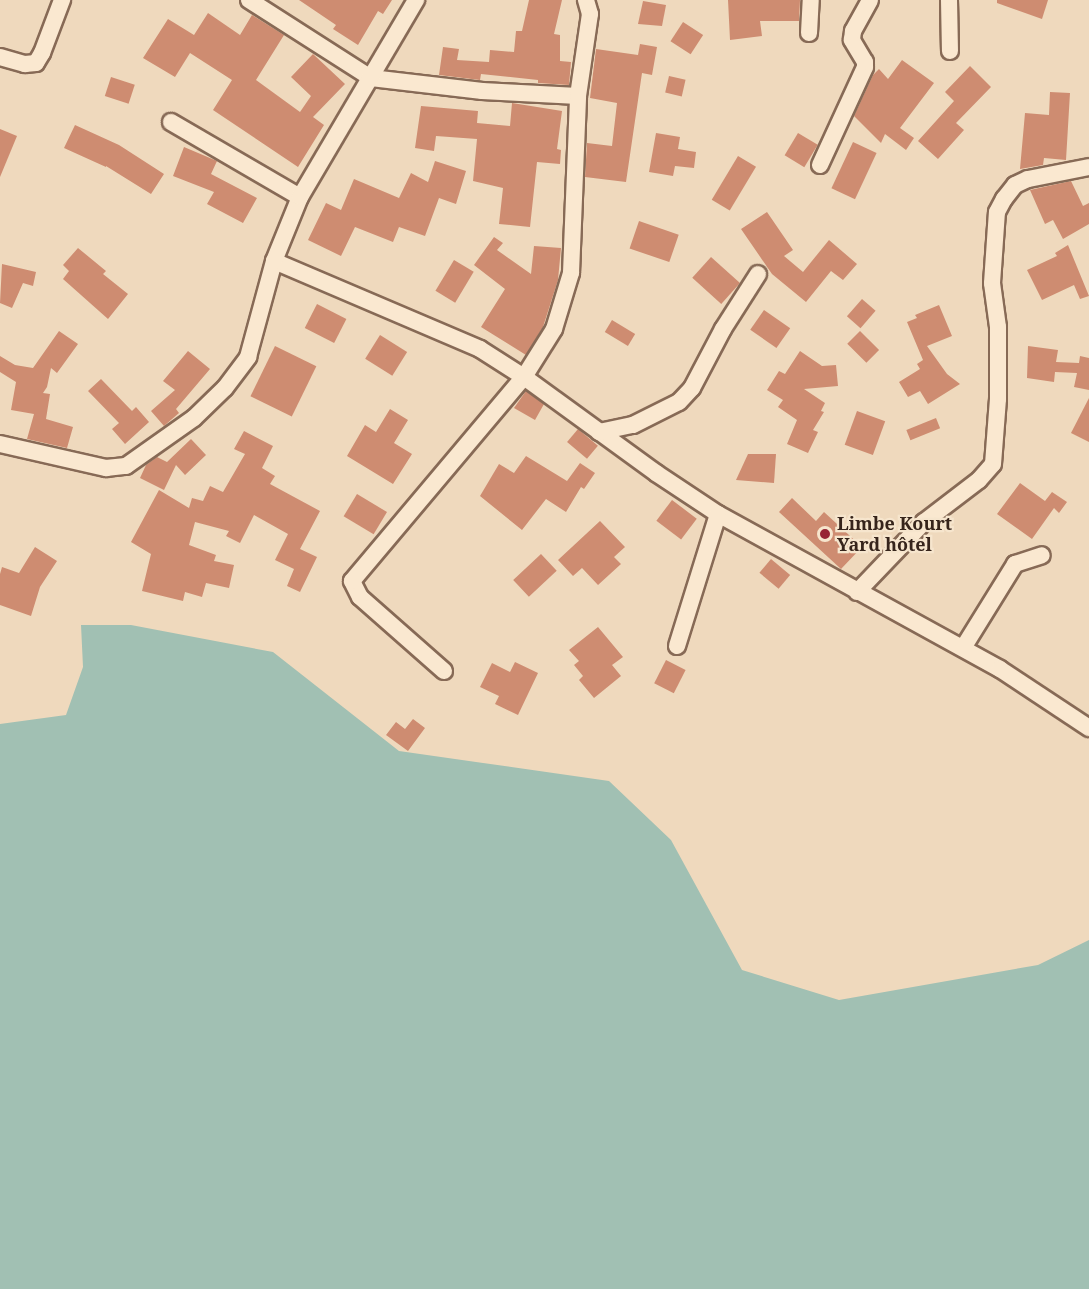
<!DOCTYPE html>
<html>
<head>
<meta charset="utf-8">
<style>
	body { margin:0 }
	#map { position:relative; width:1089px; height:1289px; overflow:hidden; background:#efd9bd; font-family:"Noto Serif",serif }
	div>[style] { position:absolute }
	[style*='--x'] { left:calc(var(--x)*1px); top:calc(var(--y)*1px); width:calc(var(--w)*1px); rotate:calc(var(--a)*1deg) }
	.water>* { inset:0; background:#a1c0b3 }
	.building>* { inset:0; background:#ce8c71; transform-origin:0 0 }
	.roads { filter:drop-shadow(2px 0 #876a56) drop-shadow(-2px 0 #876a56) drop-shadow(0 2px #876a56) drop-shadow(0 -2px #876a56) }
	.minor>* { height:16px; margin:-8px; padding:0 8px; transform-origin:8px; border-radius:8px; background:#fae8d0 }
	.dots>* { width:16px; height:16px; translate:-50% -50%; box-sizing:border-box; border:3px solid #f6e5cd; border-radius:50% }
	span { translate:-50% -50%; white-space:nowrap; text-align:center; line-height:1.15; -webkit-text-stroke:4.5px #f6e5cd; paint-order:stroke }
	.poi-label { font-size:18px; color:#36241b; font-weight:700 }
	.left { translate:0 -50%; text-align:left }
</style>
</head>
<body>
<div id="map">
	<div class="water">
		<div style="clip-path:polygon(81px 625px,131px 625px,273px 652px,399px 751px,609px 781px,671px 840px,742px 970px,839px 1000px,1038px 965px,1089px 940px,1089px 1289px,0 1289px,0 724px,66px 715px,83px 667px)"></div>
	</div>
	<div class="building">
		<div style="clip-path:polygon(299px 0,392px 0,383px 14px,378px 11px,358px 45px,333px 29px,336px 25px)"></div>
		<div style="clip-path:polygon(529px 0,562px 0,554px 34px,560px 35px,560px 61px,571px 62px,569px 85px,538px 83px,538px 80px,481px 74px,480px 80px,439px 75px,443px 47px,459px 49px,457px 60px,489px 62px,490px 50px,514px 52px,516px 31px,522px 31px)"></div>
		<div style="clip-path:polygon(728px 0,800px 0,799px 21px,760px 21px,762px 36px,730px 40px)"></div>
		<div style="clip-path:polygon(997px 0,1048px 0,1042px 19px,997px 3px)"></div>
		<div style="clip-path:polygon(643px 1px,666px 5px,662px 26px,638px 24px)"></div>
		<div style="clip-path:polygon(208px 13px,240px 35px,252px 15px,284px 35px,256px 80px,300px 112px,311px 96px,291px 77px,313px 54px,345px 84px,313px 117px,324px 125px,298px 167px,213px 110px,232px 80px,190px 53px,175px 77px,143px 58px,168px 19px,194px 35px)"></div>
		<div style="left:683px;top:22px;width:24px;height:23px;rotate:33deg"></div>
		<div style="clip-path:polygon(640px 44px,657px 47px,652px 75px,642px 73px,626px 182px,585px 177px,587px 143px,612px 146px,617px 103px,590px 98px,596px 49px,638px 55px)"></div>
		<div style="clip-path:polygon(902px 60px,934px 83px,900px 128px,914px 138px,906px 150px,885px 134px,881px 143px,854px 116px,873px 75px,879px 69px,888px 79px)"></div>
		<div style="clip-path:polygon(970px 66px,991px 87px,956px 123px,964px 130px,938px 159px,918px 141px,954px 101px,945px 92px)"></div>
		<div style="left:669px;top:76px;width:17px;height:17px;rotate:13deg"></div>
		<div style="left:111px;top:77px;width:25px;height:20px;rotate:18deg"></div>
		<div style="clip-path:polygon(1050px 92px,1070px 93px,1066px 160px,1044px 158px,1043px 165px,1020px 169px,1025px 113px,1049px 115px)"></div>
		<div style="clip-path:polygon(512px 103px,562px 111px,557px 149px,561px 150px,560px 164px,537px 162px,530px 227px,499px 224px,503px 188px,473px 181px,477px 139px,436px 136px,434px 151px,415px 148px,421px 106px,478px 111px,477px 123px,510px 126px)"></div>
		<div style="clip-path:polygon(75px 125px,119px 145px,164px 174px,151px 194px,106px 166px,106px 167px,64px 148px)"></div>
		<div style="clip-path:polygon(0 129px,17px 136px,0 177px)"></div>
		<div style="clip-path:polygon(656px 133px,680px 137px,678px 149px,696px 152px,694px 168px,675px 166px,673px 176px,649px 172px)"></div>
		<div style="left:798px;top:133px;width:23px;height:26px;rotate:31deg"></div>
		<div style="left:853px;top:142px;width:26px;height:51px;rotate:25deg"></div>
		<div style="clip-path:polygon(184px 147px,217px 161px,211px 174px,257px 198px,243px 223px,207px 204px,214px 192px,173px 176px)"></div>
		<div style="left:738px;top:156px;width:21px;height:51px;rotate:31deg"></div>
		<div style="clip-path:polygon(435px 161px,466px 171px,456px 204px,439px 198px,425px 236px,399px 227px,393px 242px,355px 227px,341px 256px,308px 240px,326px 203px,341px 210px,354px 179px,399px 198px,411px 173px,428px 182px)"></div>
		<div style="clip-path:polygon(1071px 181px,1083px 206px,1089px 203px,1089px 224px,1063px 239px,1053px 220px,1045px 224px,1030px 190px)"></div>
		<div style="clip-path:polygon(767px 212px,793px 250px,784px 256px,803px 272px,829px 240px,857px 264px,843px 280px,831px 271px,806px 302px,772px 274px,741px 229px)"></div>
		<div style="left:639px;top:221px;width:42px;height:29px;rotate:19deg"></div>
		<div style="clip-path:polygon(494px 237px,503px 243px,497px 250px,531px 274px,534px 246px,561px 248px,558px 280px,543px 327px,526px 355px,481px 327px,505px 289px,474px 265px)"></div>
		<div style="clip-path:polygon(1068px 245px,1089px 296px,1080px 299px,1074px 285px,1042px 300px,1027px 270px,1057px 256px,1055px 253px)"></div>
		<div style="clip-path:polygon(78px 248px,106px 271px,103px 274px,128px 294px,108px 319px,63px 279px,69px 271px,63px 265px)"></div>
		<div style="left:711px;top:257px;width:39px;height:28px;rotate:42deg"></div>
		<div style="left:454px;top:260px;width:23px;height:36px;rotate:31deg"></div>
		<div style="clip-path:polygon(2px 264px,36px 272px,33px 286px,23px 283px,12px 308px,0 303px)"></div>
		<div style="left:862px;top:299px;width:18px;height:23px;rotate:41deg"></div>
		<div style="left:317px;top:304px;width:33px;height:27px;rotate:27deg"></div>
		<div style="clip-path:polygon(939px 305px,952px 336px,927px 346px,947px 374px,960px 384px,928px 404px,920px 391px,908px 397px,899px 382px,920px 369px,917px 364px,923px 360px,907px 322px,917px 318px,915px 315px)"></div>
		<div style="left:764px;top:310px;width:32px;height:24px;rotate:35deg"></div>
		<div style="left:612px;top:320px;width:27px;height:14px;rotate:31deg"></div>
		<div style="clip-path:polygon(59px 331px,78px 344px,57px 373px,51px 368px,47px 387px,43px 393px,50px 394px,46px 419px,73px 427px,67px 448px,27px 439px,34px 414px,11px 410px,16px 382px,0 372px,0 356px,15px 365px,33px 368px)"></div>
		<div style="left:860px;top:331px;width:27px;height:18px;rotate:45deg"></div>
		<div style="left:380px;top:335px;width:32px;height:28px;rotate:32deg"></div>
		<div style="left:275px;top:346px;width:46px;height:56px;rotate:26deg"></div>
		<div style="clip-path:polygon(1028px 346px,1058px 350px,1056px 362px,1079px 363px,1080px 356px,1089px 358px,1089px 390px,1074px 387px,1077px 373px,1055px 372px,1054px 382px,1027px 378px)"></div>
		<div style="clip-path:polygon(188px 351px,210px 369px,176px 409px,179px 413px,164px 426px,151px 411px,175px 390px,163px 381px)"></div>
		<div style="clip-path:polygon(800px 351px,822px 366px,836px 365px,838px 386px,804px 389px,825px 403px,821px 411px,824px 412px,813px 430px,818px 432px,808px 453px,787px 444px,797px 420px,778px 407px,783px 400px,767px 390px,779px 371px,785px 374px)"></div>
		<div style="clip-path:polygon(101px 379px,132px 411px,136px 407px,149px 422px,125px 444px,112px 429px,119px 423px,88px 391px)"></div>
		<div style="clip-path:polygon(526px 391px,544px 404px,535px 420px,514px 408px)"></div>
		<div style="clip-path:polygon(1089px 398px,1089px 442px,1071px 433px)"></div>
		<div style="clip-path:polygon(390px 409px,408px 420px,394px 443px,412px 454px,393px 484px,347px 456px,365px 425px,376px 432px)"></div>
		<div style="left:857px;top:411px;width:30px;height:36px;rotate:20deg"></div>
		<div style="left:936px;top:418px;width:11px;height:32px;rotate:68deg"></div>
		<div style="left:578px;top:429px;width:26px;height:17px;rotate:40deg"></div>
		<div style="clip-path:polygon(244px 431px,273px 446px,262px 468px,275px 476px,270px 484px,320px 511px,300px 549px,317px 557px,300px 592px,287px 586px,294px 569px,275px 560px,288px 534px,254px 515px,240px 543px,226px 536px,229px 531px,195px 522px,189px 545px,216px 555px,214px 561px,234px 565px,229px 588px,206px 583px,202px 597px,185px 592px,183px 601px,142px 591px,151px 554px,131px 542px,159px 490px,189px 508px,192px 498px,203px 501px,210px 486px,223px 492px,245px 454px,234px 449px)"></div>
		<div style="clip-path:polygon(191px 439px,206px 455px,185px 475px,176px 465px,164px 490px,140px 478px,146px 465px,157px 457px,167px 462px)"></div>
		<div style="clip-path:polygon(748px 454px,776px 454px,774px 483px,736px 480px)"></div>
		<div style="clip-path:polygon(526px 456px,567px 481px,580px 463px,595px 473px,584px 489px,581px 487px,566px 512px,546px 499px,522px 530px,480px 496px,499px 464px,514px 473px)"></div>
		<div style="clip-path:polygon(1020px 483px,1045px 501px,1052px 492px,1067px 502px,1059px 513px,1054px 508px,1032px 539px,997px 514px)"></div>
		<div style="left:357px;top:494px;width:35px;height:26px;rotate:31deg"></div>
		<div style="clip-path:polygon(792px 498px,816px 521px,824px 512px,862px 547px,841px 569px,779px 512px)"></div>
		<div style="left:672px;top:500px;width:31px;height:26px;rotate:37deg"></div>
		<div style="clip-path:polygon(600px 521px,625px 547px,614px 557px,621px 564px,598px 585px,582px 568px,573px 576px,558px 560px)"></div>
		<div style="clip-path:polygon(35px 547px,57px 561px,40px 587px,31px 616px,0 605px,0 574px,2px 567px,19px 573px)"></div>
		<div style="left:541px;top:554px;width:23px;height:38px;rotate:47deg"></div>
		<div style="left:771px;top:559px;width:25px;height:18px;rotate:40deg"></div>
		<div style="clip-path:polygon(598px 627px,623px 657px,612px 665px,621px 676px,594px 698px,579px 680px,583px 676px,574px 665px,579px 661px,569px 650px)"></div>
		<div style="left:666px;top:660px;width:22px;height:26px;rotate:27deg"></div>
		<div style="clip-path:polygon(515px 662px,538px 673px,518px 715px,495px 704px,499px 696px,480px 687px,492px 663px,510px 672px)"></div>
		<div style="clip-path:polygon(413px 719px,425px 728px,408px 751px,386px 735px,396px 722px,405px 729px)"></div>
	</div>
	<div class="roads">
		<div class="minor">
			<div style="--x:249;--y:0;--w:145;--a:32.6"></div>
			<div style="--x:371;--y:78;--w:112;--a:6.7"></div>
			<div style="--x:482;--y:91;--w:96;--a:3"></div>
			<div style="--x:949;--y:0;--w:51;--a:88.9"></div>
			<div style="--x:809;--y:33;--w:33;--a:-87"></div>
			<div style="--x:0;--y:57;--w:26;--a:16"></div>
			<div style="--x:25;--y:64;--w:11;--a:-5"></div>
			<div style="--x:36;--y:63;--w:12;--a:-59"></div>
			<div style="--x:42;--y:53;--w:57;--a:-69.3"></div>
			<div style="--x:171;--y:122;--w:149;--a:30.2"></div>
			<div style="--x:820;--y:165;--w:108;--a:-65.3"></div>
			<div style="--x:865;--y:67;--w:5;--a:-90"></div>
			<div style="--x:865;--y:62;--w:26;--a:-121"></div>
			<div style="--x:852;--y:40;--w:9;--a:-84"></div>
			<div style="--x:853;--y:31;--w:35;--a:-61"></div>
			<div style="--x:274;--y:261;--w:224;--a:23.1"></div>
			<div style="--x:480;--y:349;--w:52;--a:32.5"></div>
			<div style="--x:524;--y:377;--w:163;--a:36"></div>
			<div style="--x:656;--y:473;--w:74;--a:33.5"></div>
			<div style="--x:718;--y:514;--w:322;--a:28.8"></div>
			<div style="--x:1000;--y:669;--w:107;--a:33.5"></div>
			<div style="--x:599;--y:432;--w:35;--a:-12"></div>
			<div style="--x:633;--y:425;--w:51;--a:-26.6"></div>
			<div style="--x:679;--y:402;--w:19;--a:-47"></div>
			<div style="--x:692;--y:388;--w:67;--a:-62.3"></div>
			<div style="--x:723;--y:329;--w:65;--a:-57.5"></div>
			<div style="--x:0;--y:444;--w:109;--a:12.8"></div>
			<div style="--x:106;--y:468;--w:20;--a:-6"></div>
			<div style="--x:126;--y:466;--w:83;--a:-35.2"></div>
			<div style="--x:194;--y:418;--w:43;--a:-44.1"></div>
			<div style="--x:225;--y:388;--w:39;--a:-53"></div>
			<div style="--x:248;--y:357;--w:99;--a:-74.8"></div>
			<div style="--x:274;--y:261;--w:69;--a:-67.9"></div>
			<div style="--x:300;--y:197;--w:229;--a:-59.5"></div>
			<div style="--x:857;--y:592;--w:97;--a:-46.3"></div>
			<div style="--x:924;--y:522;--w:69;--a:-37.4"></div>
			<div style="--x:979;--y:480;--w:21;--a:-49"></div>
			<div style="--x:993;--y:464;--w:65;--a:-85.6"></div>
			<div style="--x:998;--y:399;--w:72;--a:-90"></div>
			<div style="--x:998;--y:327;--w:44;--a:-97.8"></div>
			<div style="--x:992;--y:283;--w:71;--a:-86"></div>
			<div style="--x:997;--y:212;--w:15;--a:-62"></div>
			<div style="--x:1004;--y:199;--w:18;--a:-52"></div>
			<div style="--x:1015;--y:185;--w:14;--a:-25"></div>
			<div style="--x:1028;--y:179;--w:62;--a:-11.1"></div>
			<div style="--x:677;--y:646;--w:138;--a:-72.7"></div>
			<div style="--x:963;--y:648;--w:99;--a:-58.2"></div>
			<div style="--x:1015;--y:564;--w:28;--a:-18"></div>
			<div style="--x:444;--y:671;--w:112;--a:-138.6"></div>
			<div style="--x:360;--y:597;--w:18;--a:-117"></div>
			<div style="--x:352;--y:581;--w:267;--a:-49.9"></div>
			<div style="--x:524;--y:377;--w:57;--a:-58"></div>
			<div style="--x:554;--y:329;--w:59;--a:-73.1"></div>
			<div style="--x:571;--y:273;--w:177;--a:-87.7"></div>
			<div style="--x:578;--y:96;--w:83;--a:-81.7"></div>
			<div style="--x:590;--y:14;--w:15;--a:-106"></div>
		</div>
	</div>
	<div class="dots">
		<div style="left:825px;top:534px;background:#972434"></div>
	</div>
	<div class="poi-label">
		<span class="left" style="left:837px;top:534px">Limbe Kourt<br>Yard hôtel</span>
	</div>
</div>
</body>
</html>
